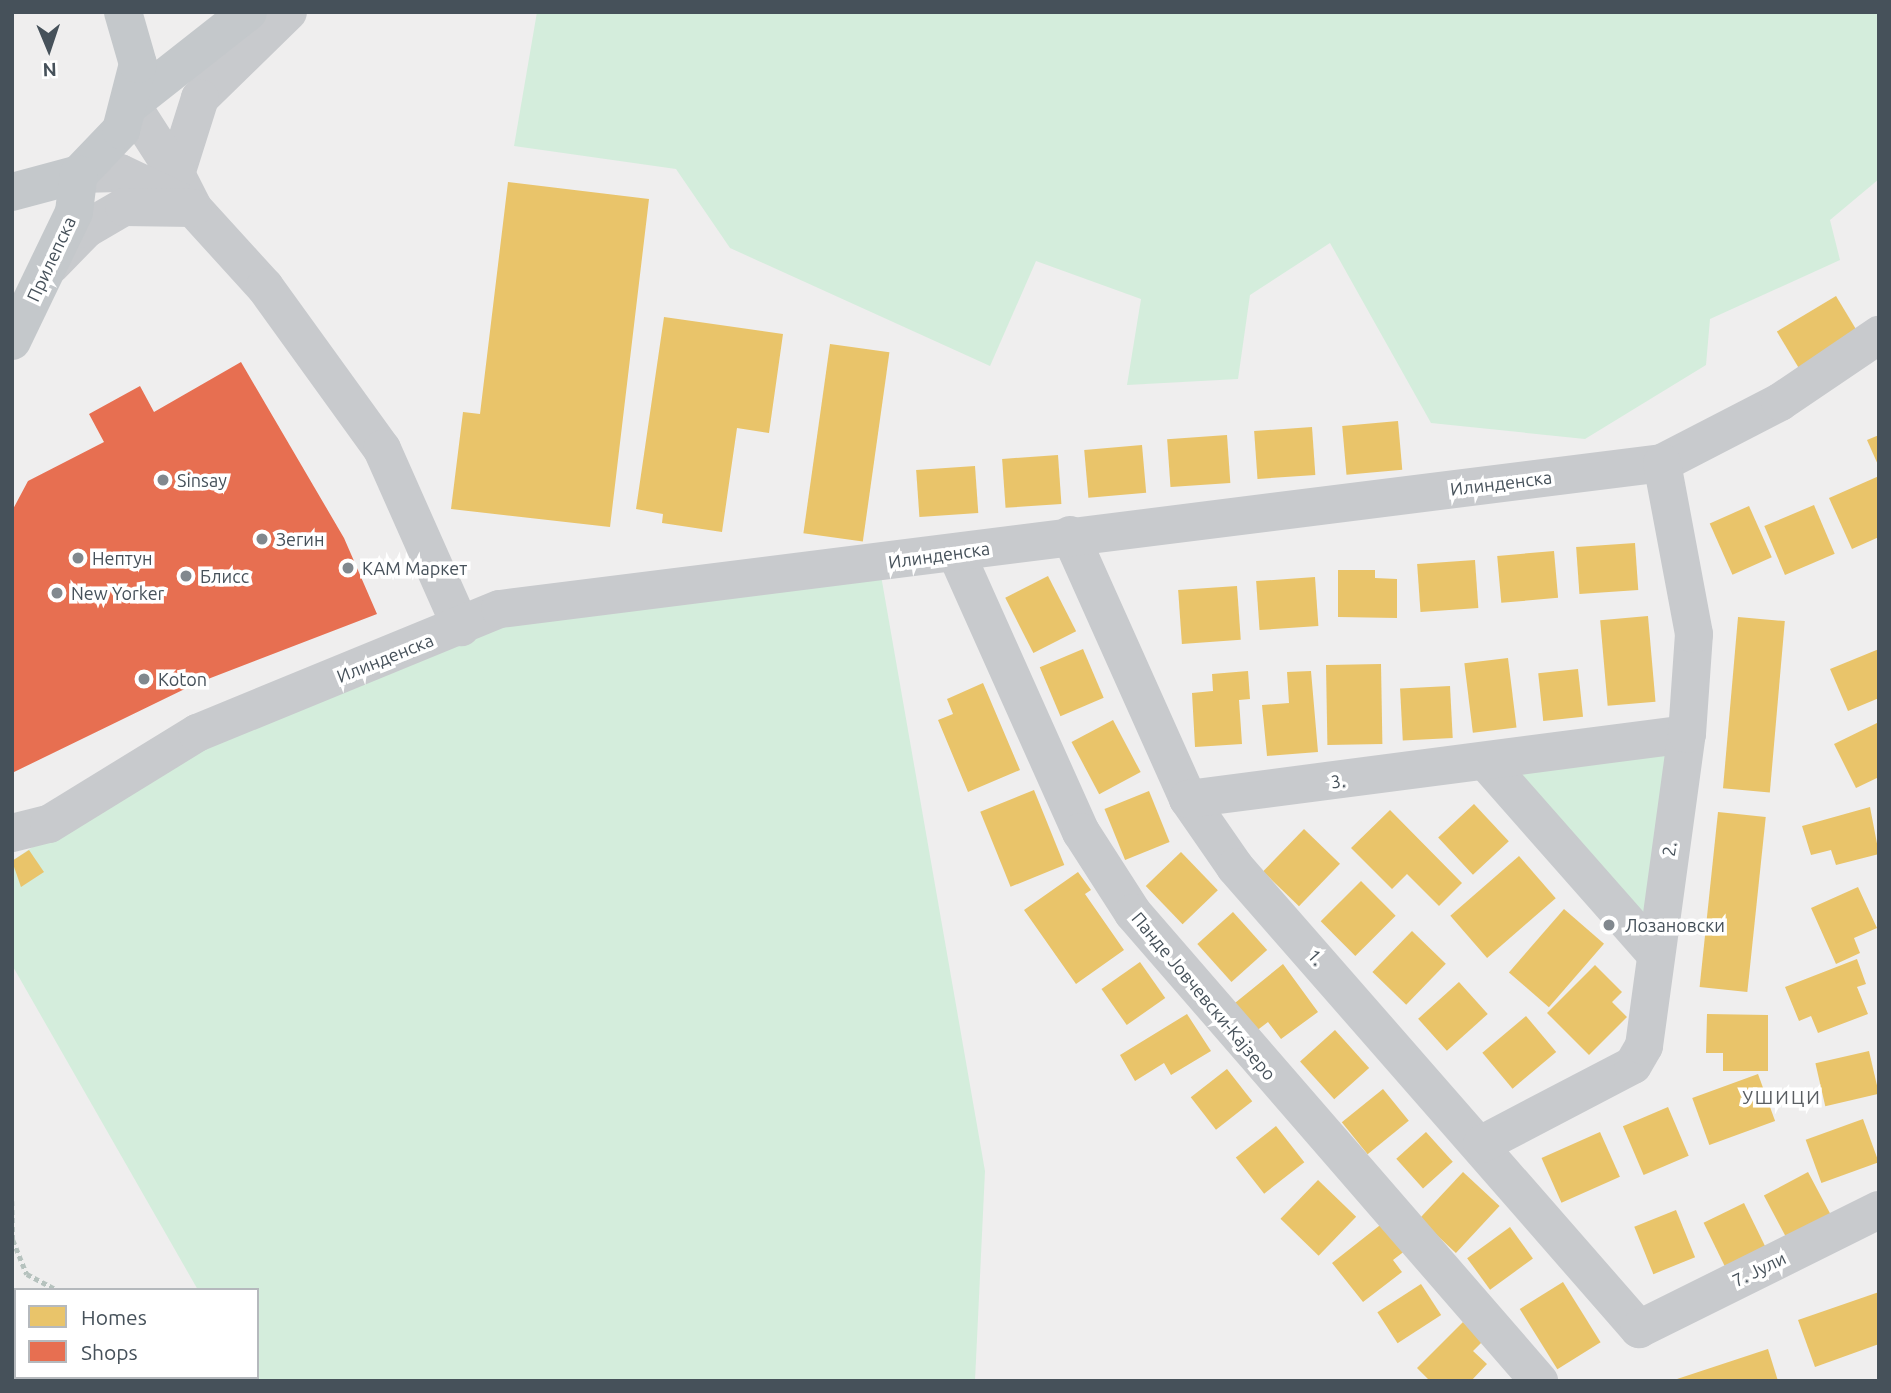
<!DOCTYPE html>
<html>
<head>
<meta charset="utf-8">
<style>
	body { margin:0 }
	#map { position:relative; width:1891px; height:1393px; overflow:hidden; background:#efeeee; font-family:Ubuntu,sans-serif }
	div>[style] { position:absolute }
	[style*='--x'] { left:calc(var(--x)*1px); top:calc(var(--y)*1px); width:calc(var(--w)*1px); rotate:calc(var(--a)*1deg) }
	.green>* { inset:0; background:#d4eddc }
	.homes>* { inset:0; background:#e9c46a; transform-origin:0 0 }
	.shops>* { inset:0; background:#e76f51 }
	.path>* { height:4.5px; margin-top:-2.25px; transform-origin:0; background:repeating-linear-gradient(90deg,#b6c2be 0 5px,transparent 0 8.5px) }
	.minor>* { height:38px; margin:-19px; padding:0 19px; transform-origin:19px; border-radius:19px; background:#c8cacd }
	.major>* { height:38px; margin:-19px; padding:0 19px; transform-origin:19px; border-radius:19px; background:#c4c8cb }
	.dots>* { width:19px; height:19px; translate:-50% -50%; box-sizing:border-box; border:4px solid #fff; border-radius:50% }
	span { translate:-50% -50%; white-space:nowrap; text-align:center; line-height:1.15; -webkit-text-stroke:7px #fff; paint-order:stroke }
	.street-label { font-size:18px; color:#46515a }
	.poi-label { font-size:18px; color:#46515a }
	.left { translate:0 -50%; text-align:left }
	.neighbourhood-label { font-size:19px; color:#5a5e62; letter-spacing:2px }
	.frame { position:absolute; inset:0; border:14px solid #46515a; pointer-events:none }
	.legend { position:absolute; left:14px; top:1288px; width:245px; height:91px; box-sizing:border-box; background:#fff; border:2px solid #b5b9bd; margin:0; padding:9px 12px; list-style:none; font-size:21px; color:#46515a }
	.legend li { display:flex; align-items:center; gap:14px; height:35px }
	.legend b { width:35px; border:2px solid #b5b9bd }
	.north { position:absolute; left:14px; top:14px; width:70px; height:70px; -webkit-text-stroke:5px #fff; paint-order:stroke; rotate:178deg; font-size:19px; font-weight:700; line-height:28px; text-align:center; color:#46515a }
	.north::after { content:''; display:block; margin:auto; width:24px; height:32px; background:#46515a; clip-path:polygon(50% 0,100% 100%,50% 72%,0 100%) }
</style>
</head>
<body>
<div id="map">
	<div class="green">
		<div style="clip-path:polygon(537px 12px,1879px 12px,1879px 179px,1830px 220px,1840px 260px,1710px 319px,1706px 365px,1585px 439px,1431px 423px,1330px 243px,1250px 295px,1238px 379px,1127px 385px,1141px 299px,1036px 261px,990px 366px,730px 248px,676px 169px,514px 146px)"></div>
		<div style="clip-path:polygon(879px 564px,985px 1171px,975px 1381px,250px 1381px,257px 1377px,257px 1290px,198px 1290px,12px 965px,12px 861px,53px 833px,49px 824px,500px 609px)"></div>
		<div style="clip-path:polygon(1687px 734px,1653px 951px,1488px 764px)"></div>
	</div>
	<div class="homes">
		<div style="clip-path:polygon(508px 182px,649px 199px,610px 527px,451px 509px,463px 412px,480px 414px)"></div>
		<div style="left:1836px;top:296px;width:47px;height:69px;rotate:59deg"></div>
		<div style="clip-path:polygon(664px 317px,783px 334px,769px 433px,737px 428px,722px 532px,662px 523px,663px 514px,636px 509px)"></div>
		<div style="left:830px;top:344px;width:60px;height:191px;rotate:8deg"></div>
		<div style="left:1398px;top:421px;width:49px;height:56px;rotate:85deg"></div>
		<div style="left:1312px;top:427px;width:48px;height:58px;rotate:86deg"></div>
		<div style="left:1227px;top:435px;width:48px;height:60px;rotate:86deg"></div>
		<div style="clip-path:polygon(1879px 435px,1879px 467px,1867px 440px)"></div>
		<div style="left:1142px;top:445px;width:48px;height:58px;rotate:85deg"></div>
		<div style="left:1058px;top:455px;width:49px;height:56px;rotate:86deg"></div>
		<div style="left:975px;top:466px;width:47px;height:59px;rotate:86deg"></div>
		<div style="clip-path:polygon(1879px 476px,1879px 537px,1852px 549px,1829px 498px)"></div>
		<div style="left:1814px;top:505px;width:53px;height:54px;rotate:67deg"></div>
		<div style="left:1749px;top:506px;width:56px;height:43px;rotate:66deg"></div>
		<div style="left:1635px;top:543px;width:47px;height:59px;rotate:86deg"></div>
		<div style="left:1554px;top:551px;width:47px;height:57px;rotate:85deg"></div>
		<div style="left:1475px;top:560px;width:48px;height:58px;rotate:86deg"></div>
		<div style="clip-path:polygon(1338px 570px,1375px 570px,1375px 578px,1397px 579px,1397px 618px,1338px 617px)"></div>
		<div style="left:1048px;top:576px;width:62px;height:48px;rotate:63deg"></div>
		<div style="left:1315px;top:577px;width:49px;height:59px;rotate:86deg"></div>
		<div style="left:1237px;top:586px;width:54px;height:59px;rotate:86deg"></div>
		<div style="left:1648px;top:616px;width:86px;height:48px;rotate:85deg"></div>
		<div style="left:1738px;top:617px;width:47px;height:172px;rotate:5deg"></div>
		<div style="left:1083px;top:649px;width:53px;height:47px;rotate:67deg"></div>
		<div style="clip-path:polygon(1879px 649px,1879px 698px,1848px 711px,1830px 669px)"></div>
		<div style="left:1508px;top:658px;width:70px;height:44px;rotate:83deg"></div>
		<div style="left:1381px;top:664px;width:80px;height:55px;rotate:89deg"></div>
		<div style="left:1578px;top:669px;width:48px;height:40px;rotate:84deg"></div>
		<div style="clip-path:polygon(1248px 671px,1250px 699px,1239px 700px,1242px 744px,1195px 747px,1192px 693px,1213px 691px,1212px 674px)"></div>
		<div style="clip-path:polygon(1311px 671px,1318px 752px,1267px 756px,1262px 705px,1289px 703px,1287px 672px)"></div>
		<div style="clip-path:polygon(983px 683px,1020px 770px,968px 792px,938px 720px,953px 714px,947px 699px)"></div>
		<div style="left:1450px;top:686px;width:52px;height:50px;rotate:87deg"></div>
		<div style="left:1113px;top:720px;width:59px;height:47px;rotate:62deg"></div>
		<div style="clip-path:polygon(1879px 722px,1879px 777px,1856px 788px,1834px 744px)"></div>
		<div style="left:1034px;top:790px;width:81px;height:58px;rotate:68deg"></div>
		<div style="left:1149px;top:791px;width:55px;height:48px;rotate:68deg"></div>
		<div style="left:1474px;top:804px;width:51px;height:49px;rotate:47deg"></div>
		<div style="clip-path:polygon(1870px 807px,1879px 854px,1836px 865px,1831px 850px,1811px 855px,1802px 826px)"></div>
		<div style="clip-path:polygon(1390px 810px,1462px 883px,1439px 906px,1407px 874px,1392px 889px,1351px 848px)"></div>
		<div style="left:1718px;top:812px;width:48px;height:176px;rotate:6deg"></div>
		<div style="left:1304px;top:829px;width:50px;height:59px;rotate:44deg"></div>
		<div style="clip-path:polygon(29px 850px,44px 872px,21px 887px,12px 861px)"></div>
		<div style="left:1181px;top:852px;width:53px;height:49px;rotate:46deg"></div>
		<div style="left:1519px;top:856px;width:56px;height:91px;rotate:49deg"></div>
		<div style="clip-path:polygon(1078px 872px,1091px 890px,1085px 894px,1124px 950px,1076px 984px,1024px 910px)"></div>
		<div style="left:1361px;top:881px;width:49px;height:57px;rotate:45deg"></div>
		<div style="clip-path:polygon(1858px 887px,1877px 928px,1854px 938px,1860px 953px,1836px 964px,1811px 908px)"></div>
		<div style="left:1564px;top:909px;width:53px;height:84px;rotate:41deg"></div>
		<div style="left:1233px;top:912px;width:51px;height:48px;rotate:48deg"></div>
		<div style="left:1412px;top:931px;width:47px;height:57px;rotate:44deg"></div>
		<div style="clip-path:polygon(1857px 959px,1866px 984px,1857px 987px,1868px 1014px,1818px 1033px,1811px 1016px,1799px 1021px,1785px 987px)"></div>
		<div style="left:1140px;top:962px;width:44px;height:47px;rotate:55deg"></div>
		<div style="clip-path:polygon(1283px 964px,1318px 1012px,1281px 1039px,1268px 1022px,1251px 1035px,1230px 1007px)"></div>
		<div style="clip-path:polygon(1595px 965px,1622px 992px,1612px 1002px,1627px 1017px,1589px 1055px,1547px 1013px)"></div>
		<div style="left:1459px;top:982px;width:43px;height:55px;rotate:48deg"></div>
		<div style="clip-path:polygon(1187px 1014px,1211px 1051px,1171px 1075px,1164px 1063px,1135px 1081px,1120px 1055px)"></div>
		<div style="clip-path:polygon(1707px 1014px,1768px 1015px,1768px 1071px,1723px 1071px,1723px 1053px,1706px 1053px)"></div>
		<div style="left:1526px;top:1016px;width:47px;height:57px;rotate:50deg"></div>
		<div style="left:1335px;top:1030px;width:51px;height:47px;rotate:48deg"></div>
		<div style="left:1869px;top:1051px;width:44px;height:55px;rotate:77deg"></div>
		<div style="left:1227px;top:1069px;width:41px;height:46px;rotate:52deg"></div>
		<div style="left:1758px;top:1074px;width:50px;height:70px;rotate:70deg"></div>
		<div style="left:1383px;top:1089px;width:41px;height:53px;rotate:51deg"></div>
		<div style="left:1668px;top:1107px;width:53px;height:49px;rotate:67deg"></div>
		<div style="left:1863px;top:1119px;width:46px;height:61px;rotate:70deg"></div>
		<div style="left:1276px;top:1126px;width:46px;height:51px;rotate:52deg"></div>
		<div style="left:1426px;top:1132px;width:40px;height:40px;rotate:48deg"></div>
		<div style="left:1600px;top:1132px;width:49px;height:64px;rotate:66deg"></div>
		<div style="left:1463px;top:1172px;width:50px;height:64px;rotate:43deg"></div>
		<div style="left:1808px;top:1172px;width:53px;height:50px;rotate:62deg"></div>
		<div style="left:1318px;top:1180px;width:53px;height:54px;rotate:44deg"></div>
		<div style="left:1744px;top:1203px;width:51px;height:45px;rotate:64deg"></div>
		<div style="left:1676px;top:1210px;width:51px;height:45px;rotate:68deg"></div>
		<div style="clip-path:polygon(1384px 1222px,1406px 1250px,1393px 1260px,1402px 1272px,1363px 1302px,1332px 1263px)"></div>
		<div style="left:1510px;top:1227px;width:39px;height:53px;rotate:54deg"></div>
		<div style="left:1563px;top:1282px;width:71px;height:51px;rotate:58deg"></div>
		<div style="left:1421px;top:1284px;width:37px;height:52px;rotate:57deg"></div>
		<div style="clip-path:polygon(1879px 1292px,1879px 1344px,1815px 1367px,1798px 1320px)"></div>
		<div style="clip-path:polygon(1463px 1322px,1483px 1341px,1473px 1351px,1487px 1364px,1471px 1381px,1430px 1381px,1417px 1368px)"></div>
		<div style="clip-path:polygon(1768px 1349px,1778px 1381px,1674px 1381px,1674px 1380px)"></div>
	</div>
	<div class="shops">
		<div style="clip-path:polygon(241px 362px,344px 538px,377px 614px,195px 684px,12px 773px,12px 511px,28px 481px,104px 442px,89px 414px,140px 386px,154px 412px)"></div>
	</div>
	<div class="path">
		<div style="--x:12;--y:1201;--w:39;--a:89"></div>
		<div style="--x:13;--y:1240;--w:37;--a:68"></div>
		<div style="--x:27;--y:1274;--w:34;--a:28"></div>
		<div style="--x:119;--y:1377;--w:4;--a:90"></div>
	</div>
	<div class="minor">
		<div style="--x:288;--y:12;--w:123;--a:135.7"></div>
		<div style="--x:200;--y:98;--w:80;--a:107.5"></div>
		<div style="--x:176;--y:174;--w:38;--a:63"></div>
		<div style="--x:193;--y:208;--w:107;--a:47.7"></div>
		<div style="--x:265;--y:287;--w:200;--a:54.2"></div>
		<div style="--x:382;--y:449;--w:195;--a:66.1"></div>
		<div style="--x:131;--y:104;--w:83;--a:57.3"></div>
		<div style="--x:79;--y:174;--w:41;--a:-1.4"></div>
		<div style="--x:120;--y:173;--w:68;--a:25.4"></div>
		<div style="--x:51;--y:265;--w:50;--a:-45.8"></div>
		<div style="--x:86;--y:229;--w:44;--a:-30.1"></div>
		<div style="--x:124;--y:207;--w:69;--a:0.8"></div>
		<div style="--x:1070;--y:535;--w:289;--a:65.9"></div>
		<div style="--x:1188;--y:799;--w:83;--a:55.3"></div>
		<div style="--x:1235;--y:867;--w:614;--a:48.83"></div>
		<div style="--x:1639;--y:1329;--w:268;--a:-26.4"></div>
		<div style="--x:956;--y:553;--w:306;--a:65.9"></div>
		<div style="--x:1081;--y:832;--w:96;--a:57.3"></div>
		<div style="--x:1133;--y:913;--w:620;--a:49.06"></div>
		<div style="--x:1487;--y:763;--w:251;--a:48.6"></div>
		<div style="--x:1188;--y:799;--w:503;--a:-7.42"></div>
		<div style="--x:12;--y:833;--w:38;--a:-14"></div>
		<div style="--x:49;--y:824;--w:174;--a:-31.6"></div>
		<div style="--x:197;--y:733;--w:327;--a:-22.3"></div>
		<div style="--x:500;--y:609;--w:1171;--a:-7.16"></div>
		<div style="--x:1662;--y:463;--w:133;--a:-27.3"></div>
		<div style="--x:1780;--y:402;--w:120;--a:-34.1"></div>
		<div style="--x:1482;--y:1144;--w:170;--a:-27.6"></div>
		<div style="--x:1633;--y:1065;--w:22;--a:-60"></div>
		<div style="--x:1644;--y:1046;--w:315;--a:-82.2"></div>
		<div style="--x:1687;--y:734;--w:100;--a:-86"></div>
		<div style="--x:1694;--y:634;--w:174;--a:-100.6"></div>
	</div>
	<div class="major">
		<div style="--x:131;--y:104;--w:149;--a:-38.2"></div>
		<div style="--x:12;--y:192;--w:69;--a:-15"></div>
		<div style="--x:79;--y:174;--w:61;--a:-46.3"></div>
		<div style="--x:121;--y:130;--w:68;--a:-75.6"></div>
		<div style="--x:138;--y:64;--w:54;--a:-106.1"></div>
		<div style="--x:12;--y:341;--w:143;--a:-64.3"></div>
		<div style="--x:74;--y:212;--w:38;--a:-83"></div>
	</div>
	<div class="dots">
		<div style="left:163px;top:480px;background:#81888e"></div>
		<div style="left:262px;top:539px;background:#81888e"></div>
		<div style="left:78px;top:558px;background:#81888e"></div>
		<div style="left:348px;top:568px;background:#81888e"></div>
		<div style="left:186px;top:576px;background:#81888e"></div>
		<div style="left:57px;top:593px;background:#81888e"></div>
		<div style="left:144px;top:679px;background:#81888e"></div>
		<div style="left:1609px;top:925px;background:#81888e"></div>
	</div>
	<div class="street-label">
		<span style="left:51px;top:259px;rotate:-65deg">Прилепска</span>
		<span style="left:1501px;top:483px;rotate:-7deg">Илинденска</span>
		<span style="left:939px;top:555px;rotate:-8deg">Илинденска</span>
		<span style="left:385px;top:658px;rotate:-22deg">Илинденска</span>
		<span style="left:1338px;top:781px;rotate:-7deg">3.</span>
		<span style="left:1669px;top:849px;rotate:-81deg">2.</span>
		<span style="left:1316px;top:957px;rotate:48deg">1.</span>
		<span style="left:1204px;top:996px;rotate:50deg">Панде Јовчевски-Кајзеро</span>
		<span style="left:1759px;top:1269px;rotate:-26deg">7. Јули</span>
	</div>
	<div class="poi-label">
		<span class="left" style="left:177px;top:480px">Sinsay</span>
		<span class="left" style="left:276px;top:539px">Зегин</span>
		<span class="left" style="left:92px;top:558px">Нептун</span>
		<span class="left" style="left:362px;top:568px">КАМ Маркет</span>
		<span class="left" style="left:200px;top:576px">Блисс</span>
		<span class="left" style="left:71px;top:593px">New Yorker</span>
		<span class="left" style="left:158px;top:679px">Koton</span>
		<span class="left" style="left:1625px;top:925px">Лозановски</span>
	</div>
	<div class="neighbourhood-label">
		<span style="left:1782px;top:1098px">УШИЦИ</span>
	</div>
	<div class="frame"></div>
	<ul class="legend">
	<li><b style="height:19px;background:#e9c46a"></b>Homes</li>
	<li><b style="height:19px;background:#e76f51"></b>Shops</li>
	</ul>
	<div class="north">N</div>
</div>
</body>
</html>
